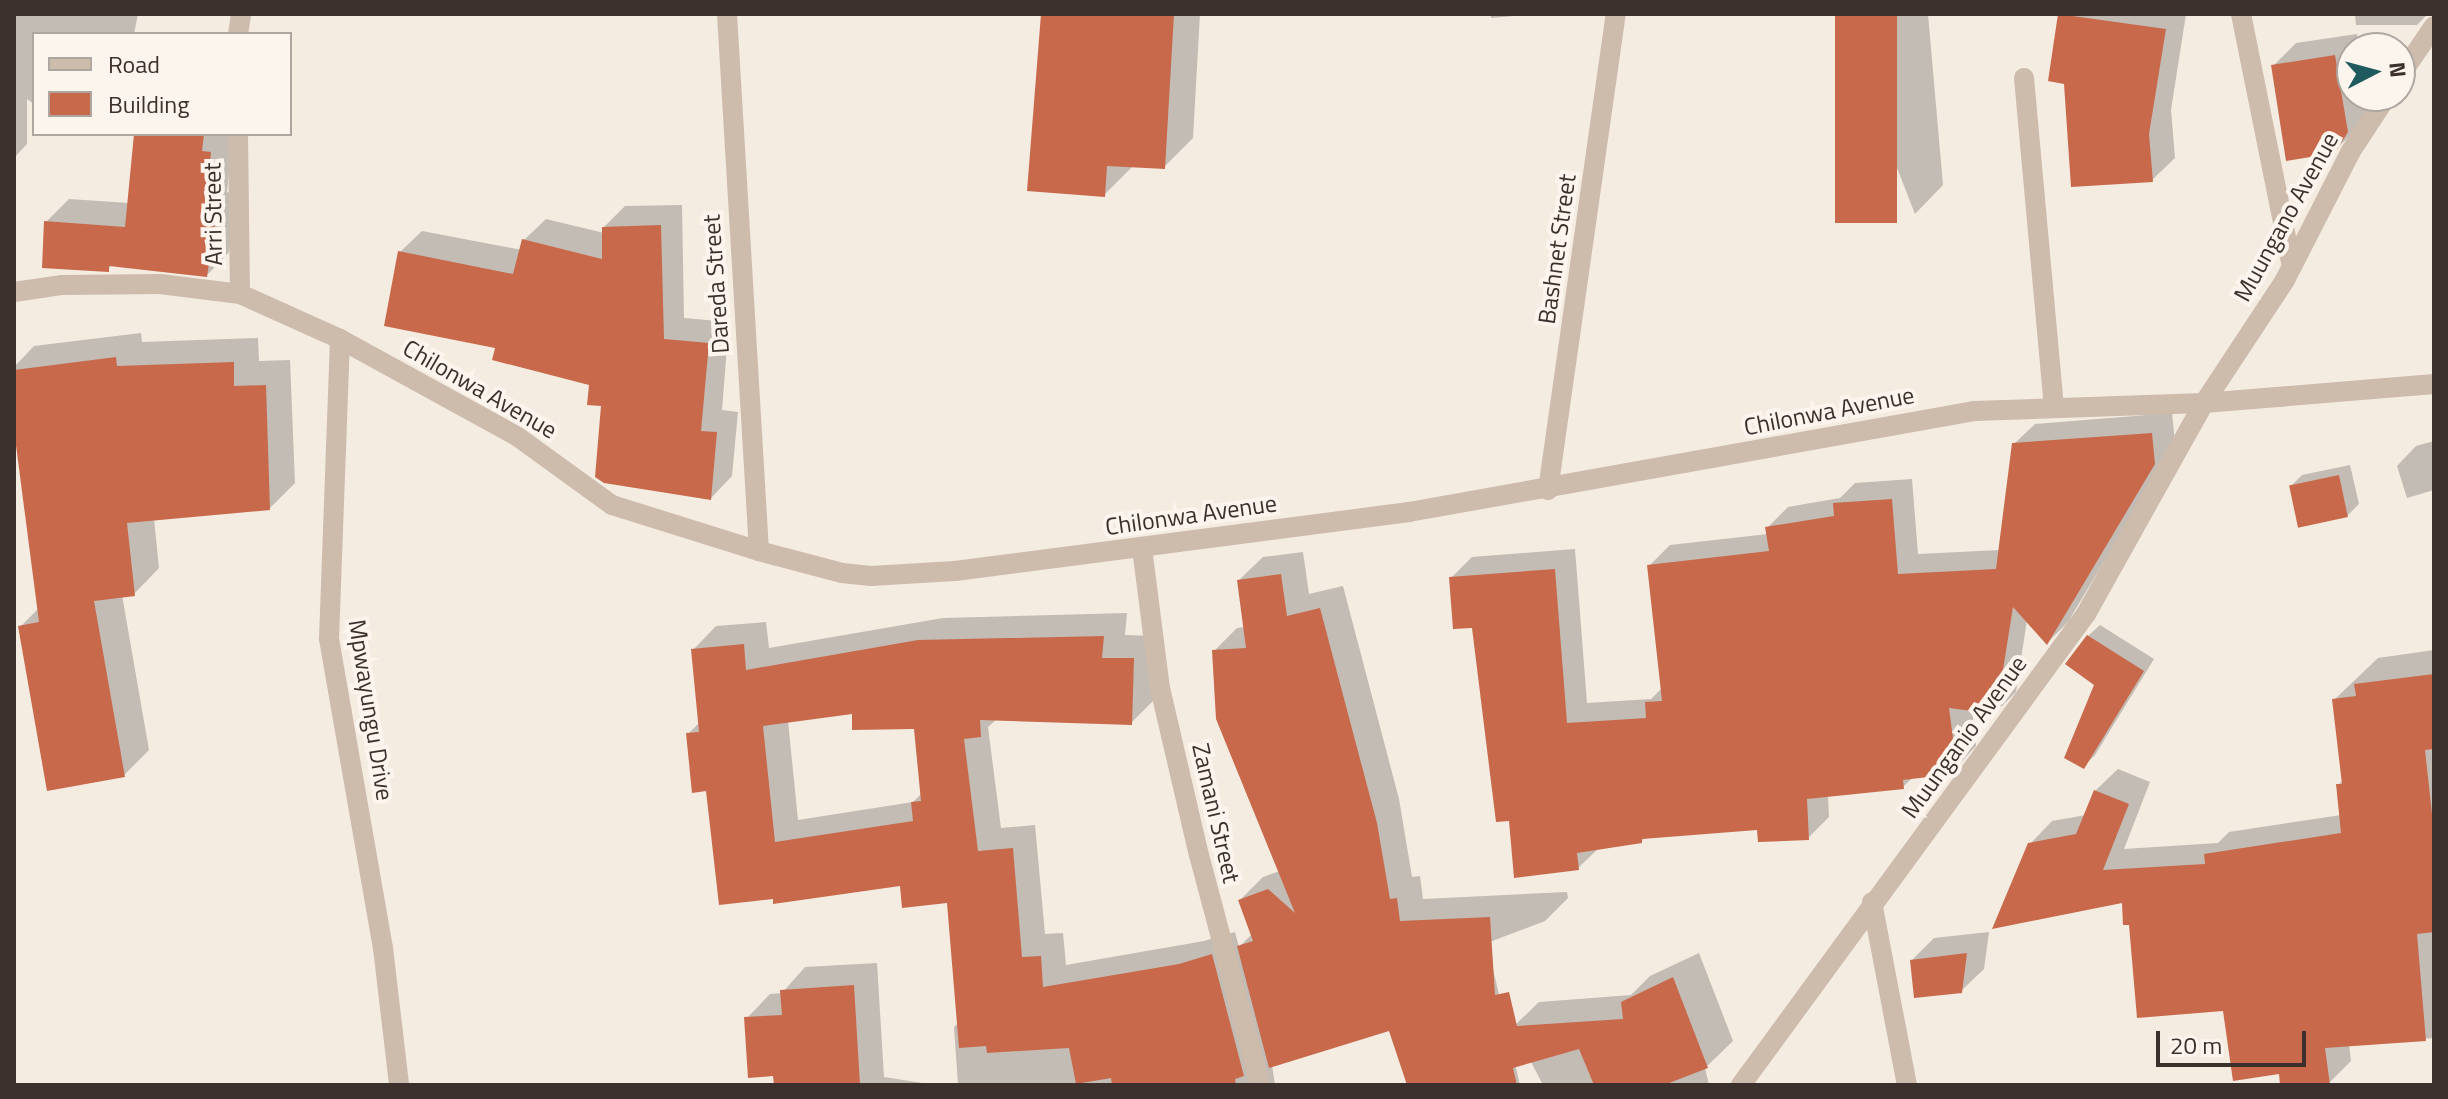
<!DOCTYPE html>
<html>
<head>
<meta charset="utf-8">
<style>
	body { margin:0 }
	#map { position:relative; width:2448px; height:1099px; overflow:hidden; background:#f4ebe1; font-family:"Titillium Web",sans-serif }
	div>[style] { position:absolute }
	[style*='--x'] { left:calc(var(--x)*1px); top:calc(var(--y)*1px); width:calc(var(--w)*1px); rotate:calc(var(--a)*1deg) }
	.shadow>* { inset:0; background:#0003 }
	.building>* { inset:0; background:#c8694b; transform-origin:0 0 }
	.minor>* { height:20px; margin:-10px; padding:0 10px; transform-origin:10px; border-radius:10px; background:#cdbbac }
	span { translate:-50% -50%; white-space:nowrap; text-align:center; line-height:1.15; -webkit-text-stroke:8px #fbf5ee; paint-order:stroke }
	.street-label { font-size:24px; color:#3b302b }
	.frame { position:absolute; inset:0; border:16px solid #3b302b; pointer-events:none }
	.legend { position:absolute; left:32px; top:32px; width:260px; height:104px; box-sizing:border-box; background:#fbf5ee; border:2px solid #aea6a0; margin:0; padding:10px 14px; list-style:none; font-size:24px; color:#3b302b }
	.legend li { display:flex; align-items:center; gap:16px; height:40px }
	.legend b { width:40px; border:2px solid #aea6a0 }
	.north { position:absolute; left:2336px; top:32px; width:80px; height:80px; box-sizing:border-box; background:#fbf5ee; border:2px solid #aea6a0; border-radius:50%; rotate:84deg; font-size:22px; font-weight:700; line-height:32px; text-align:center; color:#3b302b }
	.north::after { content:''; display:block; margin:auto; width:28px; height:36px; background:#1f5a5e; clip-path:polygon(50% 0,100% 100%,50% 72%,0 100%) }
	.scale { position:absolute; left:2156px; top:1031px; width:150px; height:36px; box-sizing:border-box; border:4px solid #3b302b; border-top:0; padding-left:10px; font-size:24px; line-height:28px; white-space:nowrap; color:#3b302b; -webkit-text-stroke:6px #fbf5ee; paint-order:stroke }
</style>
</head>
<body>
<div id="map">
	<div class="shadow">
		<div style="clip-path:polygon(14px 14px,138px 14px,134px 34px,34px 34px,34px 104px,27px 99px,27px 144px,14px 158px)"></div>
		<div style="clip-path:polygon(1089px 14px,1200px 14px,1193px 138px,1164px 167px,1134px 165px,1104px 195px)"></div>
		<div style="clip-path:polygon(1491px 14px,1536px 14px,1491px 18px)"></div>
		<div style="clip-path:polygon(1837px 14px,1928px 14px,1943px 185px,1915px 214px)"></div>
		<div style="clip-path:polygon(2060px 14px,2186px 14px,2171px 110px,2175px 158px,2152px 180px,2065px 82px,2050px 80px)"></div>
		<div style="clip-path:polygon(2355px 14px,2428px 14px,2417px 25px,2356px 25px)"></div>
		<div style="clip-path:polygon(2357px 34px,2359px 48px,2352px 48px,2352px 96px,2367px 96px,2369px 108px,2358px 128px,2334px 151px,2273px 66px,2296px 43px)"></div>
		<div style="clip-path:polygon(136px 134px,233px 134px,227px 192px,237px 193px,229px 252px,207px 275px,113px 264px,108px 269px,46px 222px,69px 199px,129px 203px)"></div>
		<div style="clip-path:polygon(682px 205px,684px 318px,729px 322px,722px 410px,738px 412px,732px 476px,711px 498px,604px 404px,591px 383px,497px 346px,400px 252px,422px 231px,522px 250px,524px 240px,546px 219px,604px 233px,604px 227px,625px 206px)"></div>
		<div style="clip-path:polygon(141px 333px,142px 342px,258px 338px,259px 361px,290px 360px,295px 483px,269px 509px,154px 519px,159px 568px,134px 594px,122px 595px,149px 750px,124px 775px,20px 627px,39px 608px,14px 412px,14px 367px,34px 346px)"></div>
		<div style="clip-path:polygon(2172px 413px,2175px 442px,2068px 622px,2048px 642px,2027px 620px,2016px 692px,1996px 712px,1972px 709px,1976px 746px,1952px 772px,1913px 777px,1903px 787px,1828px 795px,1829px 817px,1808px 838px,1759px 828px,1646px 837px,1641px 841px,1599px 848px,1578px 868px,1451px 578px,1472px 557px,1575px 549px,1587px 703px,1651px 699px,1663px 687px,1649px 566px,1670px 545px,1768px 534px,1767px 528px,1788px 507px,1840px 498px,1855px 483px,1912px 479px,1918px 554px,2000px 550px,2014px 444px,2035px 424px)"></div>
		<div style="clip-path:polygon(2434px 441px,2434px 490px,2407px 498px,2397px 466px,2416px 446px)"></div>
		<div style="clip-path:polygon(2350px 465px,2359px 504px,2348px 515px,2291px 486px,2302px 475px)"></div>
		<div style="clip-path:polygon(evenodd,1303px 552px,1309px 594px,1343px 586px,1399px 799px,1412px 877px,1420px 876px,1423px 899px,1567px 892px,1568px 898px,1545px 921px,1487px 943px,1520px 1085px,1409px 1085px,1390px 1029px,1272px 1065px,1275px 1085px,958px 1085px,954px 1027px,959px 1022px,948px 901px,901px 883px,775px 902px,708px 789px,688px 734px,700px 722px,693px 650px,716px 626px,766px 622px,769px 648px,943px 618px,1127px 613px,1125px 635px,1157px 636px,1155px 699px,1131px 723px,997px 719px,988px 727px,1001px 828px,1035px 825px,1045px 934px,1063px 933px,1066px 965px,1204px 941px,1235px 932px,1239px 947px,1252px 934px,1240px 900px,1263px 877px,1280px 871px,1214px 651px,1237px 628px,1245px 627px,1239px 580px,1263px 557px,1303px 552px,854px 712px,915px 727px,922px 793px,913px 802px,798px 820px,788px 721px,854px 712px)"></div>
		<div style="clip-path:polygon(2100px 625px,2154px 659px,2095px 755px,2084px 766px,2097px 684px,2088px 636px)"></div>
		<div style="clip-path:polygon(2434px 650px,2434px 1038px,2349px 1044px,2351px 1061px,2329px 1083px,2282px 1085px,2280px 1072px,2225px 1009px,2131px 923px,2123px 900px,2030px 844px,2052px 821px,2086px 815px,2095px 791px,2118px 769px,2150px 782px,2124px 849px,2218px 843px,2229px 832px,2341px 815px,2338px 785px,2343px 780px,2334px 700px,2378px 658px)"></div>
		<div style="clip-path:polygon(1989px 932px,1984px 969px,1961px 991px,1912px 960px,1934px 938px)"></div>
		<div style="clip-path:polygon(1699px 953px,1733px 1041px,1705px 1068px,1709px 1085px,1543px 1085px,1513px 1027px,1539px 1002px,1631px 995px,1650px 976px)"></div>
		<div style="clip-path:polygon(877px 963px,884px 1077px,935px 1085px,776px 1085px,775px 1074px,747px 1018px,770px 994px,782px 993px,805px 967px)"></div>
	</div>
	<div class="building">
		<div style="clip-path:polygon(1041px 14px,1174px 14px,1165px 169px,1107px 166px,1105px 197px,1027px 191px)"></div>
		<div style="left:1835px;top:14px;width:62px;height:209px"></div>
		<div style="clip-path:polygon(2058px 14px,2166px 29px,2149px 134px,2153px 182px,2071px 187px,2064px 84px,2048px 81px)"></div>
		<div style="clip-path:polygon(2335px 55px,2348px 132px,2335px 153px,2286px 161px,2271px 65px)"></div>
		<div style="clip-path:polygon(134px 134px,204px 134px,202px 151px,211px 152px,205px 214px,216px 215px,207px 277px,109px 266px,109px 272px,42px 268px,44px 221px,125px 227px)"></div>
		<div style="clip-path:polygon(661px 225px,664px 339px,709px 343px,701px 431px,717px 432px,711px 500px,604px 483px,595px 477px,601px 406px,587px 405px,589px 385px,492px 360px,495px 348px,384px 326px,398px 251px,513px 274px,522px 239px,602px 259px,602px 227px)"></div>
		<div style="clip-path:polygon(116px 357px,117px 366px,234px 362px,234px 386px,266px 385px,270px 510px,127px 523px,135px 596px,94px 601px,125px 777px,47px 791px,18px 626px,39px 622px,14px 430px,14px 370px)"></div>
		<div style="clip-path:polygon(2152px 433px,2155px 464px,2047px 645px,2013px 607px,1996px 714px,1949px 708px,1957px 768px,1953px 774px,1903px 780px,1904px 789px,1807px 799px,1809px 840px,1758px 842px,1757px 830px,1642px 839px,1642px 843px,1577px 853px,1579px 870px,1514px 878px,1509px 821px,1496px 822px,1472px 628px,1453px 629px,1449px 577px,1555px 569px,1567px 723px,1646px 718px,1645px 702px,1662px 701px,1647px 565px,1769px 551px,1765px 527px,1834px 516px,1833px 503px,1892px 499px,1898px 574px,1996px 569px,2012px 443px)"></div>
		<div style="left:2339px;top:475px;width:43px;height:51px;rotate:78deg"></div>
		<div style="clip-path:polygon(1281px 574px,1287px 616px,1320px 608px,1377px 823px,1390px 899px,1397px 898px,1400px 921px,1490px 917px,1495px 995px,1509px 992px,1517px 1026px,1623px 1019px,1621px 1002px,1673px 977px,1708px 1068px,1664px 1085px,1594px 1085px,1579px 1049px,1513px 1068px,1517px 1085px,1407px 1085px,1389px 1031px,1269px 1068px,1237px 946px,1253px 941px,1238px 900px,1268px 889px,1295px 913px,1216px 719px,1212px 650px,1246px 648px,1237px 580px)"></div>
		<div style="clip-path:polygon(2087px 635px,2144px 671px,2084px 769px,2064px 758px,2094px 685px,2065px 664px)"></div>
		<div style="clip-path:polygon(evenodd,1104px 636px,1102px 658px,1134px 658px,1132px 725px,980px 720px,981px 737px,964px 739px,978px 851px,1013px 848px,1022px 957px,1041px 956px,1043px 987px,1179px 964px,1212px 954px,1244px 1076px,1235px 1079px,1236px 1085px,1112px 1085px,1111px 1078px,1076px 1084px,1069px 1048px,987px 1053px,986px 1046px,959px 1048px,947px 903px,902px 908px,900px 886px,773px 904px,773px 899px,719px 905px,706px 791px,692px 793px,686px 733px,699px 732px,691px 649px,744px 644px,746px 670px,918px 640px,1104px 636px,852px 714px,852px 730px,914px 729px,921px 801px,911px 802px,913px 821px,775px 842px,763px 726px,852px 714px)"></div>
		<div style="clip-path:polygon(2434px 674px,2434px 749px,2425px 750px,2434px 832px,2434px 932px,2417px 934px,2426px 1041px,2325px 1048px,2330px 1085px,2280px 1085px,2279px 1074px,2233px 1081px,2223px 1011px,2137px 1018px,2129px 925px,2123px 925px,2122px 903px,1992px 929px,2028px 843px,2076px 834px,2094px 790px,2129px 804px,2103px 870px,2205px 864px,2204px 854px,2341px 833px,2336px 784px,2342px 784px,2332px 699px,2356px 696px,2354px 684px)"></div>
		<div style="clip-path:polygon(1967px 953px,1962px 993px,1914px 998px,1910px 960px)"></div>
		<div style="clip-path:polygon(854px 985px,860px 1085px,774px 1085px,773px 1076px,748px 1078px,744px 1017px,782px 1015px,780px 990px)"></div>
	</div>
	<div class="minor">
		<div style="--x:727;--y:14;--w:538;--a:86.59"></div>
		<div style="--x:2241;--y:14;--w:257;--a:78.6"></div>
		<div style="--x:238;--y:34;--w:20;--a:-81"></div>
		<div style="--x:2400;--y:76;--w:60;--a:-55.8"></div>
		<div style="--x:2024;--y:78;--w:330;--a:84.8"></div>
		<div style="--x:238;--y:134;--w:160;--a:89.3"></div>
		<div style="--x:14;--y:292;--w:49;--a:-8.3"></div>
		<div style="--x:62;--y:285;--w:98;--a:-0.6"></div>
		<div style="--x:160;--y:284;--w:81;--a:7.1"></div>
		<div style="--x:240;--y:294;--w:110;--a:24.2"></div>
		<div style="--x:340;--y:339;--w:203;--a:28.8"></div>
		<div style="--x:518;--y:437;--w:116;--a:35.9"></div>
		<div style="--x:612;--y:505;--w:154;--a:17.4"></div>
		<div style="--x:759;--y:551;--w:86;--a:14.8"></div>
		<div style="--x:842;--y:573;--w:29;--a:6"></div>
		<div style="--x:871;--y:576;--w:84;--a:-3.4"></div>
		<div style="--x:955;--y:571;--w:458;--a:-7.4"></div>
		<div style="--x:1409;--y:512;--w:575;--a:-10.12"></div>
		<div style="--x:1975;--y:411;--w:229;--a:-2"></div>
		<div style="--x:2204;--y:403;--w:231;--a:-4.7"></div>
		<div style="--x:340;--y:339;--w:300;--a:92.1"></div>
		<div style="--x:329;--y:639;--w:314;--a:80.1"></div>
		<div style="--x:383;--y:948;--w:138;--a:83.3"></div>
		<div style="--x:1548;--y:490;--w:481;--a:-81.9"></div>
		<div style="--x:1142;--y:548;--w:141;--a:82.7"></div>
		<div style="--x:1160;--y:688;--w:171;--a:76.9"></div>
		<div style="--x:1199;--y:855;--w:238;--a:75.1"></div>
		<div style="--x:1872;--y:902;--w:186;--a:79.2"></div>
		<div style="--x:1741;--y:1085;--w:584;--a:-53.78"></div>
		<div style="--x:2086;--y:614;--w:242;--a:-60.8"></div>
		<div style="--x:2204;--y:403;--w:147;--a:-56.6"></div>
		<div style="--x:2285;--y:280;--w:145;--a:-62.9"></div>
		<div style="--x:2351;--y:151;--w:66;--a:-56.8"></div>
	</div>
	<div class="street-label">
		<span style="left:213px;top:214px;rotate:-91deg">Arri Street</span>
		<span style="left:2286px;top:217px;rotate:-61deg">Muungano Avenue</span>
		<span style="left:1557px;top:249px;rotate:-82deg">Bashnet Street</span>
		<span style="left:716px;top:284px;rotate:-94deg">Dareda Street</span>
		<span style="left:480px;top:389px;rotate:30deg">Chilonwa Avenue</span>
		<span style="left:1829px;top:411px;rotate:-11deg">Chilonwa Avenue</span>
		<span style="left:1191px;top:515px;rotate:-8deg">Chilonwa Avenue</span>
		<span style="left:371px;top:710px;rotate:81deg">Mpwayungu Drive</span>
		<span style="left:1964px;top:737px;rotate:-54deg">Muunganio Avenue</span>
		<span style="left:1216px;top:813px;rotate:77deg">Zamani Street</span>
	</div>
	<div class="frame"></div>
	<ul class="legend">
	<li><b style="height:10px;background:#cdbbac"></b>Road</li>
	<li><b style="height:22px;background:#c8694b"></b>Building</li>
	</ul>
	<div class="north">N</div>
	<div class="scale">20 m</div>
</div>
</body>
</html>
